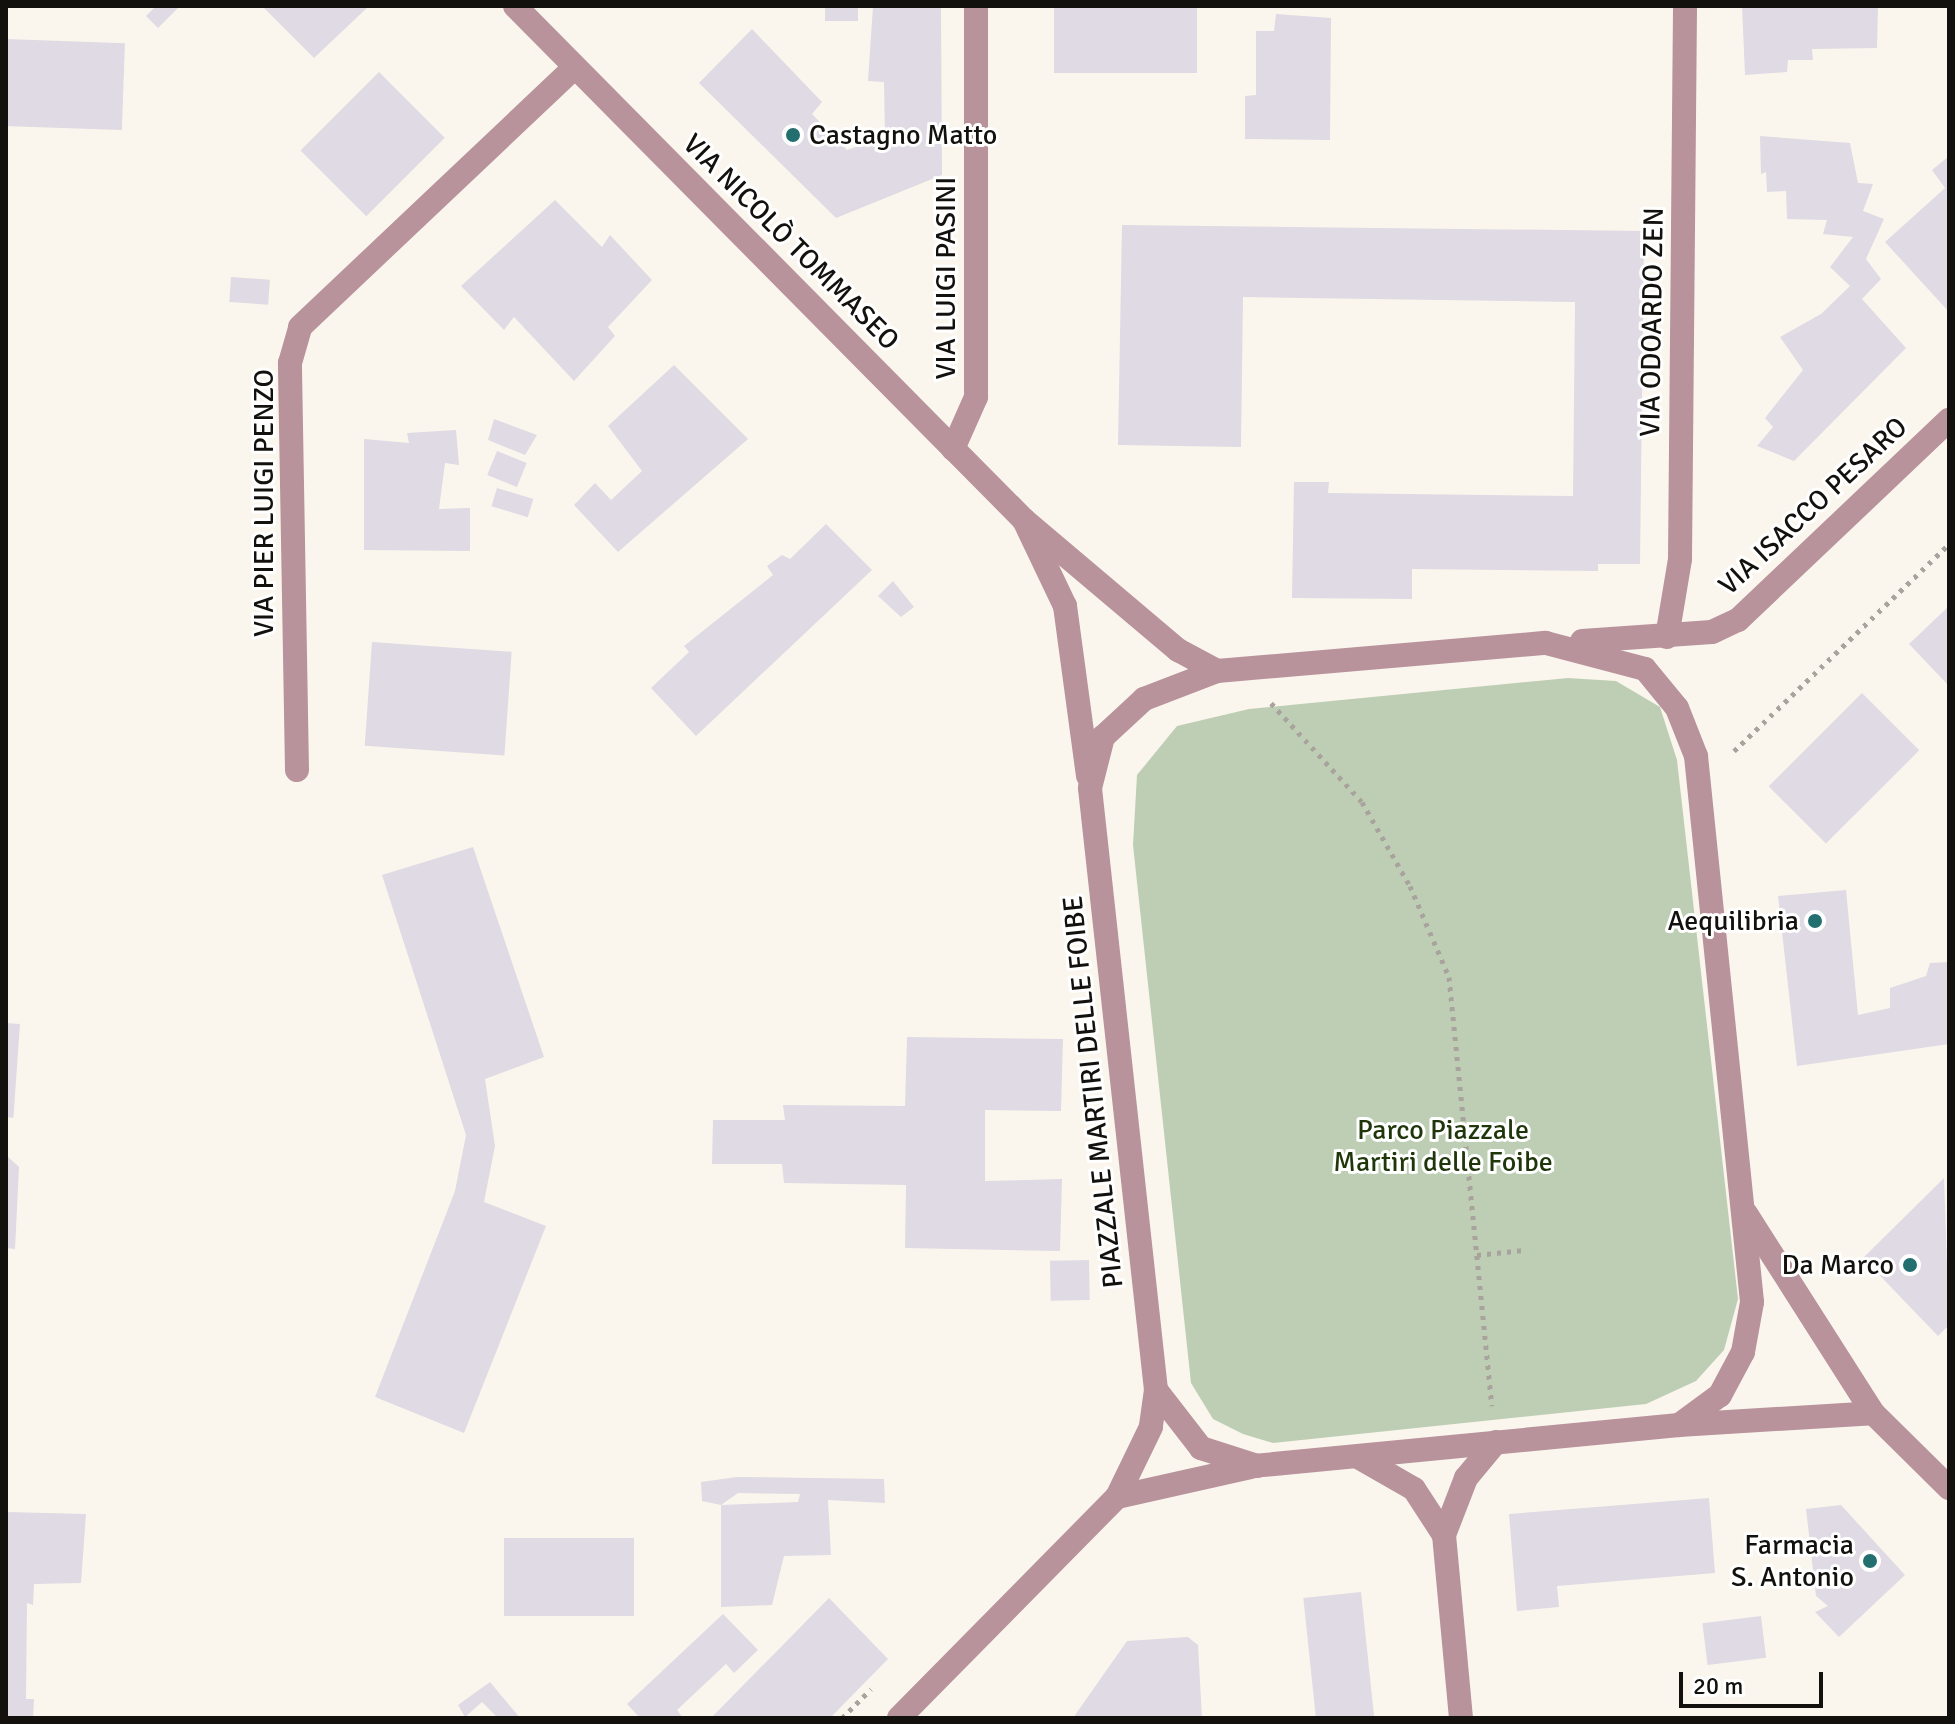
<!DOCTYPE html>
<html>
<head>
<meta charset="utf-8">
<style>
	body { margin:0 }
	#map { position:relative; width:1955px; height:1724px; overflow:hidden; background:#fbf6ed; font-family:Signika,sans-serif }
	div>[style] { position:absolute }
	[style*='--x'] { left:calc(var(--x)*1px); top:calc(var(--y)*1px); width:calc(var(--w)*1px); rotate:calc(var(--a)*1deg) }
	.green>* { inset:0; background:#beceb4 }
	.building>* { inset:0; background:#dfdae3; transform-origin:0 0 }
	.path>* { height:5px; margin-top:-2.5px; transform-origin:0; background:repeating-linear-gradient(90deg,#a8a49d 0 4px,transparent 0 10px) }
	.minor>* { height:24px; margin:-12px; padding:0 12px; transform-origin:12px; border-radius:12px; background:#b8939c }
	.dots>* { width:22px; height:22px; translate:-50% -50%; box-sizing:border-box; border:4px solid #fff; border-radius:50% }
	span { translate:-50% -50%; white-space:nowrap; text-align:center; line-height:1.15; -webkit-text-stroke:6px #fff; paint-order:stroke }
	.poi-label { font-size:28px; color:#12110e }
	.left { translate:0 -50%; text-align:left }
	.right { translate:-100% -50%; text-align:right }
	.street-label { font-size:28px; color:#12110e }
	.park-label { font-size:28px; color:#1f360b }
	.frame { position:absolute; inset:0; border:8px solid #12110e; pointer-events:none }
	.scale { position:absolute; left:1679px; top:1672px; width:144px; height:36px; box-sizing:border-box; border:4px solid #12110e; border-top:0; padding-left:10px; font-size:24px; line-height:28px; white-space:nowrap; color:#12110e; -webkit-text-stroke:6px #fff; paint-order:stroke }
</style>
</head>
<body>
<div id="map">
	<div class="green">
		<div style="clip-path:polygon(1568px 678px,1616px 681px,1660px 707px,1677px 760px,1738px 1299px,1724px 1350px,1696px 1381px,1646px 1404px,1273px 1443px,1243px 1434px,1213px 1419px,1191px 1383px,1133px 845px,1137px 775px,1177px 726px,1249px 709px)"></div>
	</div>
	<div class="building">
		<div style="clip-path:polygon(156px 6px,180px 6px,158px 28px,146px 16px)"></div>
		<div style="clip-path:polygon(262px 6px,369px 6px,314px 58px)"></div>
		<div style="left:825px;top:6px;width:33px;height:15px"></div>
		<div style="clip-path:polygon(873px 6px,941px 6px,942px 175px,836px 218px,699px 83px,752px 29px,822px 102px,812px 114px,847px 150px,885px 137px,884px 82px,868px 81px)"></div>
		<div style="left:1054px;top:6px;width:143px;height:67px"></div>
		<div style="clip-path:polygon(1742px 6px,1878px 6px,1877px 48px,1812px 49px,1813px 60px,1788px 60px,1787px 72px,1745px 75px)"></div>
		<div style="clip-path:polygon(1276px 14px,1331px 18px,1330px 140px,1245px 139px,1245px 96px,1256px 95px,1256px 31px,1274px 31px)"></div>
		<div style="left:6px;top:39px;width:119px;height:87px;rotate:2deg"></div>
		<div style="left:379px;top:72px;width:93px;height:111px;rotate:45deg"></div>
		<div style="clip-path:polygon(1760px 136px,1850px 143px,1858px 183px,1873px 184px,1863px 211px,1884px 219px,1866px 259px,1881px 279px,1862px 299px,1906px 348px,1794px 461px,1757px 446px,1773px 427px,1765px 418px,1803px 370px,1780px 337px,1821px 314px,1850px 286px,1830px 267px,1853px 237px,1823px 234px,1827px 220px,1787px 219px,1786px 191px,1767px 192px,1766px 172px,1761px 174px)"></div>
		<div style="clip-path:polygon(1949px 156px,1949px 312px,1885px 242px,1945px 188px,1932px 170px)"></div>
		<div style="clip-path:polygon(555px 200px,602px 247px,610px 235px,652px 280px,608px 327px,615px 336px,574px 381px,514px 317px,504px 330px,461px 286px)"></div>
		<div style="clip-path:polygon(1122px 225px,1644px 231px,1640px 564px,1598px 564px,1598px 571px,1412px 569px,1412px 599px,1292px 598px,1294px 482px,1329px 482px,1328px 493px,1573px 496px,1575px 302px,1243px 297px,1241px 447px,1118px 445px)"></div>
		<div style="left:231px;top:277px;width:39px;height:25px;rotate:4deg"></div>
		<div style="clip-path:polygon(674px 365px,748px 439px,618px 552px,574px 505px,595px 483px,611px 500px,642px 471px,608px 426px)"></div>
		<div style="clip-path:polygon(494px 419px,537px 435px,525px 455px,488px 440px)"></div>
		<div style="clip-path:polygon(456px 430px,459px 465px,445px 463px,439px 509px,470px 508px,470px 551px,364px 550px,364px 439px,409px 443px,407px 433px)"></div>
		<div style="left:497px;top:451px;width:32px;height:26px;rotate:22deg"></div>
		<div style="left:497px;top:488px;width:38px;height:19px;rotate:17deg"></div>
		<div style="clip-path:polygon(826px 524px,872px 570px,696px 736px,651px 688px,689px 652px,684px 646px,773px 575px,767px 566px,782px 555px,790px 559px)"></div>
		<div style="clip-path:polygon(893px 581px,914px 607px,901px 617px,878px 596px)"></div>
		<div style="clip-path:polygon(1949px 606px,1949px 686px,1909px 644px)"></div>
		<div style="left:372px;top:642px;width:140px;height:104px;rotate:4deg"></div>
		<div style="left:1862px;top:693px;width:81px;height:132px;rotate:45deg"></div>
		<div style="clip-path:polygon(473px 847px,544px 1057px,485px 1079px,495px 1146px,484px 1202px,546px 1226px,464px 1433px,375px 1397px,455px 1191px,466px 1135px,382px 875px)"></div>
		<div style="clip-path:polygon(1846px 890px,1858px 1015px,1890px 1008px,1890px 988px,1926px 976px,1930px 963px,1949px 962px,1949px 1044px,1797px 1066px,1778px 896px)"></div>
		<div style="left:6px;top:1023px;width:14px;height:94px;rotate:4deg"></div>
		<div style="clip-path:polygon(907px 1037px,1063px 1039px,1061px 1111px,985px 1110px,985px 1181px,1062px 1179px,1060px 1251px,905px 1248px,906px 1185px,784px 1183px,782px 1164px,712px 1164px,713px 1120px,785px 1120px,783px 1105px,905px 1106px)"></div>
		<div style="clip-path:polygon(6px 1155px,19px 1167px,15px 1249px,6px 1248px)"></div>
		<div style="clip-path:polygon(1944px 1178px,1949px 1325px,1938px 1336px,1863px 1258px)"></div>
		<div style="left:1089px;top:1260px;width:40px;height:39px;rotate:89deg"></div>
		<div style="clip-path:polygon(evenodd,737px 1477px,884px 1479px,885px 1503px,828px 1500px,831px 1555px,784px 1556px,772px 1605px,721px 1607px,721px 1505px,702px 1501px,701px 1482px,737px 1477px,738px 1493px,800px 1494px,798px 1502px,721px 1505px,738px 1493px)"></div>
		<div style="clip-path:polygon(1709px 1498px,1715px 1573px,1557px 1586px,1559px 1607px,1517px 1611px,1509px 1514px)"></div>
		<div style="clip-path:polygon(1841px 1505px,1905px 1575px,1839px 1637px,1815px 1612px,1828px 1606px,1816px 1596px,1806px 1509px)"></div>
		<div style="clip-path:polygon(6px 1512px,86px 1514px,81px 1583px,34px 1584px,33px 1605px,27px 1603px,26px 1699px,34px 1699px,33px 1718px,6px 1718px)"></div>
		<div style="left:504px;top:1538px;width:130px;height:78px"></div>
		<div style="left:1361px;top:1592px;width:127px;height:58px;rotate:84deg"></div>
		<div style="clip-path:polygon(829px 1598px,888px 1659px,830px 1718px,711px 1718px)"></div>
		<div style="clip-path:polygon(723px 1614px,758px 1650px,734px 1673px,726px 1664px,677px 1710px,683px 1718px,640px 1718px,627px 1704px)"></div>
		<div style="left:1761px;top:1616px;width:42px;height:59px;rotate:83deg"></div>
		<div style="clip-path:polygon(1188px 1637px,1198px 1645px,1202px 1718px,1073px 1718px,1127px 1641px)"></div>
		<div style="clip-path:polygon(490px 1682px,520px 1718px,498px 1718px,482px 1702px,465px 1717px,458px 1705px)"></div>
	</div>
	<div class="path">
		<div style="--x:1271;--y:703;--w:134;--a:47.4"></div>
		<div style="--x:1362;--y:802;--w:97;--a:60.3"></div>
		<div style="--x:1410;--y:886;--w:99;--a:66.8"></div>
		<div style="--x:1449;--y:977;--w:431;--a:84.3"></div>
		<div style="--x:1734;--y:751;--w:298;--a:-43.9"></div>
		<div style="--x:1477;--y:1255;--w:47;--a:-6.1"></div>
		<div style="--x:842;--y:1718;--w:41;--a:-45"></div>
	</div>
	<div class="minor">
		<div style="--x:515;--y:6;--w:723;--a:45.28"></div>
		<div style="--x:953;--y:449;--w:57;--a:-66.1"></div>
		<div style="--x:976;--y:397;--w:391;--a:-90"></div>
		<div style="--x:1667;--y:637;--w:79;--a:-80.5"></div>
		<div style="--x:1680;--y:559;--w:553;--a:-89.48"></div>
		<div style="--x:1582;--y:641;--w:130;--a:-4"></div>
		<div style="--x:1712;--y:632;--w:29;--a:-25"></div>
		<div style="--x:1738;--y:620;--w:291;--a:-43.5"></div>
		<div style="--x:1546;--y:643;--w:102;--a:14.7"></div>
		<div style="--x:1645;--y:669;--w:50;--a:50.6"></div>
		<div style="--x:1677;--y:708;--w:52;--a:68.4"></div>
		<div style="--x:1696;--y:756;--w:549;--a:84.14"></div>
		<div style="--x:1752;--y:1302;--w:51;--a:100.2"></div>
		<div style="--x:1743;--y:1352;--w:49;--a:118.1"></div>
		<div style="--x:1720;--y:1395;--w:51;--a:143.8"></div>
		<div style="--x:1679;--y:1425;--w:424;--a:174.5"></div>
		<div style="--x:1257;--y:1466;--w:59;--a:-162.2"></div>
		<div style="--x:1201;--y:1448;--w:73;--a:-127.8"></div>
		<div style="--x:1156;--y:1390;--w:606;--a:-96.26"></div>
		<div style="--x:1090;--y:788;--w:53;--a:-75.7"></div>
		<div style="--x:1103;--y:737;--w:56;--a:-42.8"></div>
		<div style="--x:1144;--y:699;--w:78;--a:-21"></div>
		<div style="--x:1217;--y:671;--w:330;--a:-4.9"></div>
		<div style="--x:297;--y:770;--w:407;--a:-91"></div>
		<div style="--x:290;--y:363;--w:37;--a:-74"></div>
		<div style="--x:300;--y:327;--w:378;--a:-43.4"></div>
		<div style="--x:1088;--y:776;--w:172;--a:-97.7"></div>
		<div style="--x:1065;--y:606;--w:95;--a:-115.5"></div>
		<div style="--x:1024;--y:520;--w:202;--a:40.2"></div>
		<div style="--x:1178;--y:650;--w:44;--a:28.3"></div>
		<div style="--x:1156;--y:1390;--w:37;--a:98"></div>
		<div style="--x:1151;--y:1427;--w:78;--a:115.9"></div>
		<div style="--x:1117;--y:1497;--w:137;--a:-12.6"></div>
		<div style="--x:1873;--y:1413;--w:107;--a:44.6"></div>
		<div style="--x:1679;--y:1425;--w:194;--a:-3.5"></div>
		<div style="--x:1873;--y:1413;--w:236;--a:-122.5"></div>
		<div style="--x:1360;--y:1458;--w:62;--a:29.9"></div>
		<div style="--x:1414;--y:1489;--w:55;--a:56.9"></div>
		<div style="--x:1444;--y:1535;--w:61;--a:-68.9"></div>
		<div style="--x:1466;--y:1478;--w:47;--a:-50.2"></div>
		<div style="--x:1444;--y:1535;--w:184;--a:84.7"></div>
		<div style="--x:899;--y:1718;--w:310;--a:-45.4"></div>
	</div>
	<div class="dots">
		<div style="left:793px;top:135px;background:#236f70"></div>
		<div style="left:1815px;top:921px;background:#236f70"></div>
		<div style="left:1910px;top:1265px;background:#236f70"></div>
		<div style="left:1870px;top:1561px;background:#236f70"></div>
	</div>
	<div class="poi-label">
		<span class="left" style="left:809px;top:135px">Castagno Matto</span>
		<span class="right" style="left:1799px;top:921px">Aequilibria</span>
		<span class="right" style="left:1894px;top:1265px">Da Marco</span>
		<span class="right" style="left:1854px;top:1561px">Farmacia<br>S. Antonio</span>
	</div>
	<div class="street-label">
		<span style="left:791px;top:242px;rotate:45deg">VIA NICOLÒ TOMMASEO</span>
		<span style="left:946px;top:278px;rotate:-90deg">VIA LUIGI PASINI</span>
		<span style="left:1652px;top:322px;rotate:-89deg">VIA ODOARDO ZEN</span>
		<span style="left:264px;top:503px;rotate:-90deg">VIA PIER LUIGI PENZO</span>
		<span style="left:1813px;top:506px;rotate:-43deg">VIA ISACCO PESARO</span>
		<span style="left:1093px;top:1092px;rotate:-96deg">PIAZZALE MARTIRI DELLE FOIBE</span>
	</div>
	<div class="park-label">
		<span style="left:1443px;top:1146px">Parco Piazzale<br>Martiri delle Foibe</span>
	</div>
	<div class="frame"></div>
	<div class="scale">20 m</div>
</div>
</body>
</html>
